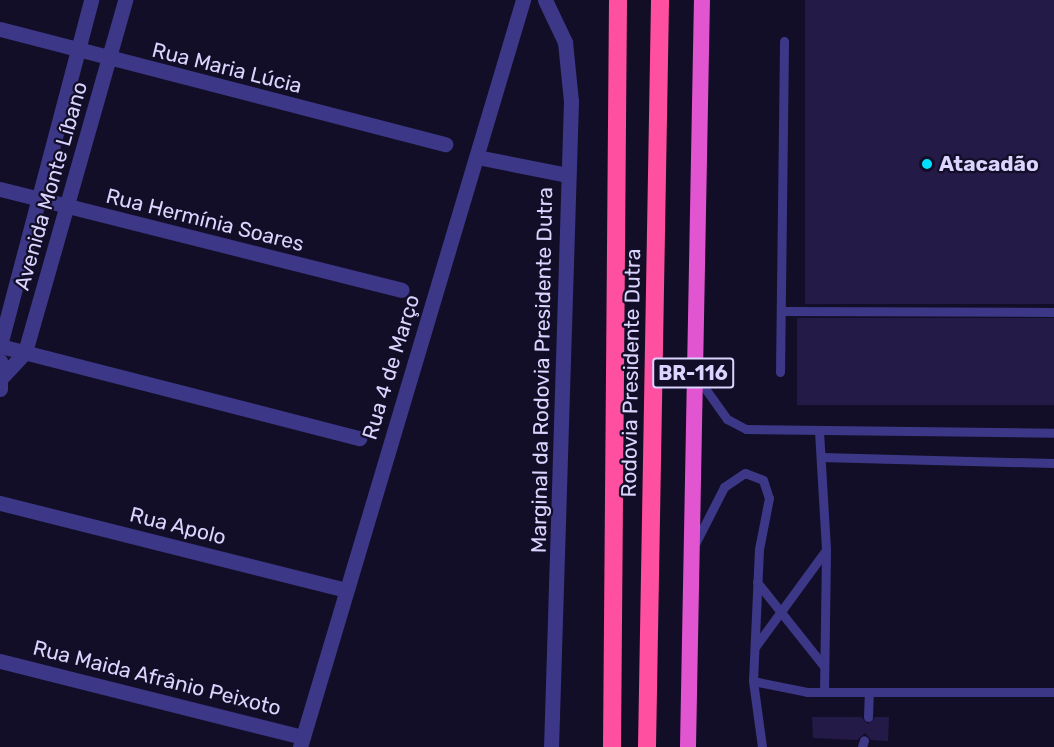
<!DOCTYPE html>
<html>
<head>
<meta charset="utf-8">
<style>
	body { margin:0 }
	#map { position:relative; width:1054px; height:747px; overflow:hidden; background:#130e27; font-family:Rubik,sans-serif }
	div>[style] { position:absolute }
	[style*='--x'] { left:calc(var(--x)*1px); top:calc(var(--y)*1px); width:calc(var(--w)*1px); rotate:calc(var(--a)*1deg) }
	.building>* { inset:0; background:#241a48; transform-origin:0 0 }
	.service>* { height:9px; margin:-4.5px; padding:0 4.5px; transform-origin:4.5px; border-radius:4.5px; background:#3c3887 }
	.minor>* { height:15px; margin:-7.5px; padding:0 7.5px; transform-origin:7.5px; border-radius:7.5px; background:#3c3887 }
	.tertiary>* { height:15px; margin:-7.5px; padding:0 7.5px; transform-origin:7.5px; border-radius:7.5px; background:#3c3887 }
	.trunk>* { height:16px; margin:-8px; padding:0 8px; transform-origin:8px; border-radius:8px; background:#e255d0 }
	.motorway>* { height:18px; margin:-9px; padding:0 9px; transform-origin:9px; border-radius:9px; background:#ff4fa0 }
	.dots>* { width:16px; height:16px; translate:-50% -50%; box-sizing:border-box; border:3px solid #130e27; border-radius:50% }
	span { translate:-50% -50%; white-space:nowrap; text-align:center; line-height:1.15; -webkit-text-stroke:4.5px #130e27; paint-order:stroke }
	.shield-label span { padding:2px 4px; background:#130e27; border:2px solid; border-radius:4px; -webkit-text-stroke-width:0 }
	.shield-label { font-size:20px; color:#dad4ff; font-weight:700 }
	.street-label { font-size:21px; color:#dad4ff }
	.poi-label { font-size:21px; color:#dad4ff; font-weight:700 }
	.left { translate:0 -50%; text-align:left }
</style>
</head>
<body>
<div id="map">
	<div class="building">
		<div style="left:805px;top:0;width:249px;height:304px"></div>
		<div style="left:797px;top:318px;width:257px;height:87px"></div>
		<div style="clip-path:polygon(812px 717px,861px 717px,868px 724px,875px 717px,889px 717px,888px 741px,871px 740px,865px 733px,857px 740px,813px 738px)"></div>
	</div>
	<div class="service">
		<div style="--x:781;--y:311;--w:273;--a:0.2"></div>
		<div style="--x:780;--y:372;--w:331;--a:-89.3"></div>
		<div style="--x:697;--y:377;--w:52;--a:54.5"></div>
		<div style="--x:727;--y:419;--w:21;--a:28"></div>
		<div style="--x:746;--y:429;--w:308;--a:0.7"></div>
		<div style="--x:819;--y:431;--w:119;--a:86.6"></div>
		<div style="--x:826;--y:550;--w:142;--a:90.8"></div>
		<div style="--x:821;--y:457;--w:233;--a:1.5"></div>
		<div style="--x:695;--y:544;--w:64;--a:-63"></div>
		<div style="--x:724;--y:487;--w:25;--a:-34"></div>
		<div style="--x:745;--y:473;--w:19;--a:21"></div>
		<div style="--x:763;--y:480;--w:19;--a:72"></div>
		<div style="--x:769;--y:498;--w:52;--a:101.1"></div>
		<div style="--x:759;--y:549;--w:132;--a:92.6"></div>
		<div style="--x:753;--y:681;--w:67;--a:82.2"></div>
		<div style="--x:757;--y:582;--w:106;--a:51.5"></div>
		<div style="--x:755;--y:647;--w:120;--a:-53.8"></div>
		<div style="--x:753;--y:681;--w:55;--a:11.5"></div>
		<div style="--x:807;--y:692;--w:247;--a:0"></div>
		<div style="--x:868;--y:717;--w:25;--a:-88"></div>
		<div style="--x:862;--y:747;--w:7;--a:-74"></div>
	</div>
	<div class="minor">
		<div style="--x:545;--y:0;--w:47;--a:64.5"></div>
		<div style="--x:565;--y:42;--w:59;--a:84.2"></div>
		<div style="--x:571;--y:101;--w:646;--a:91.77"></div>
		<div style="--x:0;--y:29;--w:460;--a:14.5"></div>
		<div style="--x:477;--y:157;--w:93;--a:11.2"></div>
		<div style="--x:0;--y:189;--w:414;--a:14.1"></div>
		<div style="--x:0;--y:346;--w:371;--a:14.4"></div>
		<div style="--x:0;--y:503;--w:357;--a:14.1"></div>
		<div style="--x:0;--y:661;--w:312;--a:14.1"></div>
		<div style="--x:300;--y:747;--w:780;--a:-73.38"></div>
	</div>
	<div class="tertiary">
		<div style="--x:0;--y:345;--w:357;--a:-75.2"></div>
		<div style="--x:0;--y:361;--w:28;--a:90"></div>
		<div style="--x:3;--y:376;--w:33;--a:-47"></div>
		<div style="--x:25;--y:352;--w:366;--a:-74.1"></div>
	</div>
	<div class="trunk">
		<div style="--x:688;--y:747;--w:747;--a:-88.93"></div>
	</div>
	<div class="motorway">
		<div style="--x:612;--y:747;--w:747;--a:-89.54"></div>
		<div style="--x:647;--y:747;--w:747;--a:-89"></div>
	</div>
	<div class="dots">
		<div style="left:927px;top:164px;background:#00e1ff"></div>
	</div>
	<div class="shield-label">
		<span style="left:693px;top:373px">BR-116</span>
	</div>
	<div class="street-label">
		<span style="left:227px;top:68px;rotate:14deg">Rua Maria Lúcia</span>
		<span style="left:51px;top:186px;rotate:-74deg">Avenida Monte Líbano</span>
		<span style="left:205px;top:220px;rotate:14deg">Rua Hermínia Soares</span>
		<span style="left:391px;top:367px;rotate:-73deg">Rua 4 de Março</span>
		<span style="left:542px;top:370px;rotate:-89deg">Marginal da Rodovia Presidente Dutra</span>
		<span style="left:631px;top:373px;rotate:-89deg">Rodovia Presidente Dutra</span>
		<span style="left:178px;top:526px;rotate:14deg">Rua Apolo</span>
		<span style="left:157px;top:678px;rotate:14deg">Rua Maida Afrânio Peixoto</span>
	</div>
	<div class="poi-label">
		<span class="left" style="left:939px;top:164px">Atacadão</span>
	</div>
</div>
</body>
</html>
